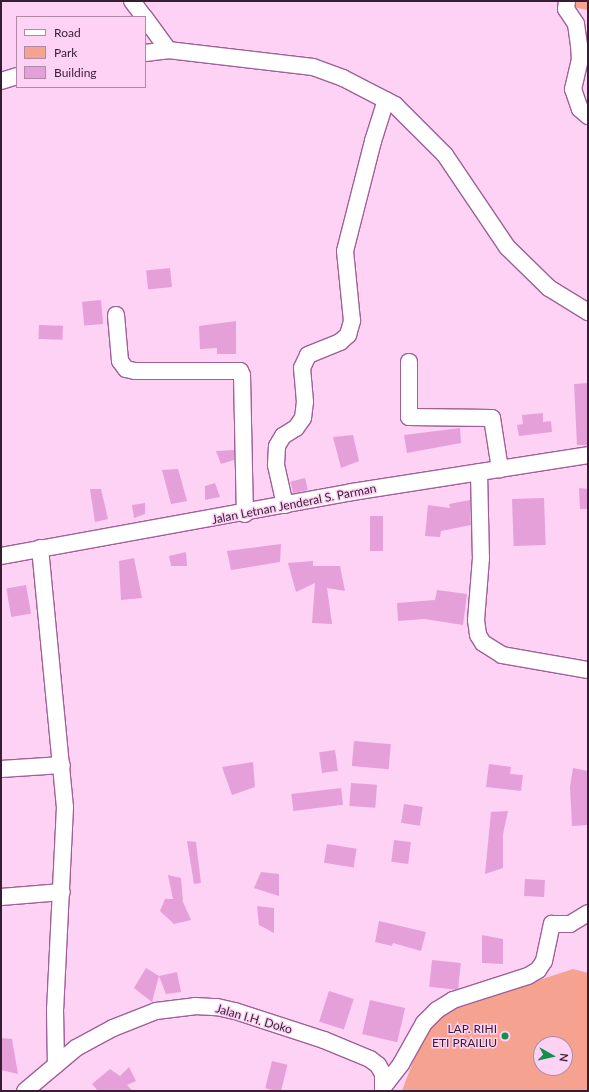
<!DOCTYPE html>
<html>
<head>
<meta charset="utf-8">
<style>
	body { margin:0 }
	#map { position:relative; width:589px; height:1092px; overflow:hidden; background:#fdd2f5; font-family:Lato,sans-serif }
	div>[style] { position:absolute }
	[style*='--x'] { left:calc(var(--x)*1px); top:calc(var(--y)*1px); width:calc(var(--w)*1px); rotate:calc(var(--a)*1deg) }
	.green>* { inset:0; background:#f5a291 }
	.building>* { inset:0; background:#e5a0da; transform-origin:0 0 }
	.roads { filter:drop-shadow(1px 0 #a06097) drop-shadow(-1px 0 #a06097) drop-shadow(0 1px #a06097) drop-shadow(0 -1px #a06097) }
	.minor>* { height:16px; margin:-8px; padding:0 8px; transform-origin:8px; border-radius:8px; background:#fff }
	.dots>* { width:11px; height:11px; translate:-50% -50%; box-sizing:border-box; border:2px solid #fdd2f5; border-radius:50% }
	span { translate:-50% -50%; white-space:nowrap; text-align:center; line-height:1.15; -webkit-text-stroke:3px #fdd2f5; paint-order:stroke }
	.street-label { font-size:12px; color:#371d33 }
	.poi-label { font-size:12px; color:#371d33 }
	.right { translate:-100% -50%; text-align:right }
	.frame { position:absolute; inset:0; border:2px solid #371d33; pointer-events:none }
	.legend { position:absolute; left:16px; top:16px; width:130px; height:72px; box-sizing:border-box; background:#fdd2f5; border:1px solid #ae8aa7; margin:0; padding:5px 7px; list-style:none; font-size:12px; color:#371d33 }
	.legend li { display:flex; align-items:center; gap:8px; height:20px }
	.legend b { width:20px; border:1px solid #ae8aa7 }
	.north { position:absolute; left:533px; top:1036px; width:40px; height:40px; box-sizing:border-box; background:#fdd2f5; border:1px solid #ae8aa7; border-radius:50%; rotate:98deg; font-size:11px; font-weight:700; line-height:16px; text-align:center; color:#371d33 }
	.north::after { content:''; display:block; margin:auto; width:14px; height:18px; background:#128f4b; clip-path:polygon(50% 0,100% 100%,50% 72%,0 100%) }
</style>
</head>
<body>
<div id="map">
	<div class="green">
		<div style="clip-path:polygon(559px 1px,588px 1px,588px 10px,563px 5px)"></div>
		<div style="clip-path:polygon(evenodd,573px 969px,588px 973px,588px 1091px,402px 1091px,425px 1029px,445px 1011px,573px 969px,541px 1044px,565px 1044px,565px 1068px,541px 1068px,541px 1044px)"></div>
	</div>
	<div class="building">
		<div style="left:170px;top:268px;width:19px;height:24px;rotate:84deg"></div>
		<div style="left:101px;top:300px;width:24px;height:19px;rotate:85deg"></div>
		<div style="clip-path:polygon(236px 321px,236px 354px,217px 354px,217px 348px,200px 349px,199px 326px)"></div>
		<div style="left:39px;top:325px;width:24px;height:14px;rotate:2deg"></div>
		<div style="clip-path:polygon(588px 383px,588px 445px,577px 445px,574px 384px)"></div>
		<div style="clip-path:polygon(543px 413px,543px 422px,551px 421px,552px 432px,519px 436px,517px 425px,523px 424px,522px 415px)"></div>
		<div style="clip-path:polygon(460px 428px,461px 443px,407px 453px,404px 435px)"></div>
		<div style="clip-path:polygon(353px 435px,359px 461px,341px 468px,333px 437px)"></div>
		<div style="clip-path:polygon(234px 450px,234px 460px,221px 464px,216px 451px)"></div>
		<div style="clip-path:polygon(178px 469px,187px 501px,171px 504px,162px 470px)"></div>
		<div style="left:305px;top:478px;width:12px;height:15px;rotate:76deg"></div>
		<div style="clip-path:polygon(215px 483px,220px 497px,205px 500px,205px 486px)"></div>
		<div style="clip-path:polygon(579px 488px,588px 489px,588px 509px,580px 509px)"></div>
		<div style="clip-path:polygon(90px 489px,101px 489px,108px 519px,95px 522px)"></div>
		<div style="left:544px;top:498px;width:47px;height:32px;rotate:88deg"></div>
		<div style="clip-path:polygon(470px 500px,471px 525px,441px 531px,440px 537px,425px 536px,428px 505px,450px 508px,449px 504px)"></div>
		<div style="clip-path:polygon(145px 503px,145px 514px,134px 518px,132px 505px)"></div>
		<div style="left:370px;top:516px;width:13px;height:35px"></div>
		<div style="clip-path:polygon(281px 544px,280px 562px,231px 570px,227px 551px)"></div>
		<div style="clip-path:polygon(186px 552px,187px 566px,171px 566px,169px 556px)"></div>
		<div style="clip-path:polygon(134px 558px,142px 598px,121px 600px,119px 561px)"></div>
		<div style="clip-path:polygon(313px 561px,313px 566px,340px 566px,345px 591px,327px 588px,332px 624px,312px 623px,315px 583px,296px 592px,288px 563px)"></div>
		<div style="left:26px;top:585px;width:29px;height:20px;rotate:80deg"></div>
		<div style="clip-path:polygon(437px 590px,467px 594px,463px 625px,424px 619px,398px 621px,397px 603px,435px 600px)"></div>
		<div style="left:354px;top:741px;width:37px;height:25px;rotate:5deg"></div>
		<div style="left:335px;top:750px;width:21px;height:16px;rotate:82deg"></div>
		<div style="clip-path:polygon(253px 762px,255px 787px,232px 795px,222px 767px)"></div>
		<div style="clip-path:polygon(489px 764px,511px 767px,510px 774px,523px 775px,521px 791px,486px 787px)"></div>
		<div style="clip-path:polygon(573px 768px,588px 771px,588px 825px,572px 826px,570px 787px)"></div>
		<div style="left:351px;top:783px;width:26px;height:23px;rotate:4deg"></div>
		<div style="left:341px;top:788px;width:17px;height:50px;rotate:83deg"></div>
		<div style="left:404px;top:804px;width:19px;height:19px;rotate:9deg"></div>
		<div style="clip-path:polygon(508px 811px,503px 834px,503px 868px,485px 874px,491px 812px)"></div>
		<div style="left:394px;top:840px;width:17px;height:22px;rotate:7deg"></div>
		<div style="clip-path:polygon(187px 841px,196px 842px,201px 883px,194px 884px)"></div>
		<div style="left:327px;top:844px;width:30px;height:19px;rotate:9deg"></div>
		<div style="clip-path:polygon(261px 872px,279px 874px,279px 896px,254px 888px)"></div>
		<div style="clip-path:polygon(168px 875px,181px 878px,183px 902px,191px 920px,174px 924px,160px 911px,165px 899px,173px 899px)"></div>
		<div style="left:525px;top:879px;width:20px;height:17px;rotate:3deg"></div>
		<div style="clip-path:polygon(257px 906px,274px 908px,274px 933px,259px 925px)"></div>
		<div style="clip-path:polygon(379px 921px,426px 932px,421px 951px,393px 943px,392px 946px,375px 942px)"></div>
		<div style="clip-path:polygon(482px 935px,503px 939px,503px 964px,482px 963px)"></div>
		<div style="left:432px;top:960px;width:29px;height:27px;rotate:6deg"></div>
		<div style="clip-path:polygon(146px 968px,159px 976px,152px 1002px,134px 988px)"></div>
		<div style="clip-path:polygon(177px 972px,181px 992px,166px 994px,159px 976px)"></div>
		<div style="left:329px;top:991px;width:26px;height:32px;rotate:18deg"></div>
		<div style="left:370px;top:1000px;width:36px;height:35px;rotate:13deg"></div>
		<div style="clip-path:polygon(1px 1038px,12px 1039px,18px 1074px,1px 1070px)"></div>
		<div style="left:272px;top:1061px;width:16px;height:28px;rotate:14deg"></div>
		<div style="clip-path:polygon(129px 1067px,136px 1081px,127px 1085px,133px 1091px,98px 1091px,92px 1084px,110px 1069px,120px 1076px)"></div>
	</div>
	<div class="roads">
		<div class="minor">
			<div style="--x:132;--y:1;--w:20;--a:53"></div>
			<div style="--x:567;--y:1;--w:8;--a:97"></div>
			<div style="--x:566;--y:9;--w:18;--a:56"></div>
			<div style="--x:576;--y:24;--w:21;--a:82"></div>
			<div style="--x:579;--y:45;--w:14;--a:86"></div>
			<div style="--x:580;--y:59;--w:31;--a:103"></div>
			<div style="--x:573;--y:89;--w:21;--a:71"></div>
			<div style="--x:580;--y:109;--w:11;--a:41"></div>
			<div style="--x:145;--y:18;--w:39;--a:54"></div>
			<div style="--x:145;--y:53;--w:23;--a:-7"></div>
			<div style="--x:168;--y:50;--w:146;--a:6.7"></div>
			<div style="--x:313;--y:67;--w:32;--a:20"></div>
			<div style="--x:343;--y:78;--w:59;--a:27.4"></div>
			<div style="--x:395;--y:105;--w:71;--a:45"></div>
			<div style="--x:445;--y:155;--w:111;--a:56"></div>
			<div style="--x:507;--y:247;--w:59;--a:44.3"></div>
			<div style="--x:549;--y:288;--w:46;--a:31.6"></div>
			<div style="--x:1;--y:81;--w:17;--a:-17"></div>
			<div style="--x:116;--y:315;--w:46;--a:85"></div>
			<div style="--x:120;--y:361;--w:10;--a:53"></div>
			<div style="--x:126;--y:369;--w:9;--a:13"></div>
			<div style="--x:135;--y:371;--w:105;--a:0"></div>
			<div style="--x:240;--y:371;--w:4;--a:63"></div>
			<div style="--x:242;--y:375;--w:139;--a:88.8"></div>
			<div style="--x:409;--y:362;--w:55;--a:90"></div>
			<div style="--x:409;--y:417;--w:83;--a:0.7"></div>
			<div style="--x:492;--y:418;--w:52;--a:81.1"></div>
			<div style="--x:479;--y:472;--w:86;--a:88.7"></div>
			<div style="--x:481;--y:558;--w:62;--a:94.6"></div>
			<div style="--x:476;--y:620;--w:15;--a:82"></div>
			<div style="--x:478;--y:635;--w:9;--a:58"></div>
			<div style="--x:483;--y:643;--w:22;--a:32"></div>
			<div style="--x:502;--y:655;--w:87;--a:9.9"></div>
			<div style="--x:285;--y:505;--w:41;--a:-102.7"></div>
			<div style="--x:276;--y:465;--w:19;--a:-87"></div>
			<div style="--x:277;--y:446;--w:12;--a:-59"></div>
			<div style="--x:283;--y:436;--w:15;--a:-32"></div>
			<div style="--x:296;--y:428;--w:12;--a:-55"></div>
			<div style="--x:303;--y:418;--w:16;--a:-83"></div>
			<div style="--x:305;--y:402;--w:34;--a:-95"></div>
			<div style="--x:302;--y:368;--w:14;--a:-65"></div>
			<div style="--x:308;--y:355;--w:35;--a:-22"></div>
			<div style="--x:340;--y:342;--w:11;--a:-41"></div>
			<div style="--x:348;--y:335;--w:15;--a:-74"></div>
			<div style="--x:352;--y:321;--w:70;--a:-95.7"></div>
			<div style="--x:345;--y:251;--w:114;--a:-75.7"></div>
			<div style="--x:373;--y:141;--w:43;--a:-72.4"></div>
			<div style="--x:40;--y:548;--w:260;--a:84.5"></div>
			<div style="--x:65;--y:807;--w:202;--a:92.8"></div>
			<div style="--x:55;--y:1009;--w:56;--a:89"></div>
			<div style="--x:1;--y:556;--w:357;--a:-10.3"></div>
			<div style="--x:352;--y:492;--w:239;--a:-8.9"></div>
			<div style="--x:1;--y:769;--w:61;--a:-3.8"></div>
			<div style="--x:1;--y:897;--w:61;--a:-4.7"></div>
			<div style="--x:384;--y:1086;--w:28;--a:-52"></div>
			<div style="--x:401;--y:1064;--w:47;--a:-60.7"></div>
			<div style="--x:424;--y:1023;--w:18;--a:-45"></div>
			<div style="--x:437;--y:1010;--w:19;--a:-32"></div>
			<div style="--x:453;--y:1000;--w:79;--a:-17.7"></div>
			<div style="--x:528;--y:976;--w:12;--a:-31"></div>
			<div style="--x:538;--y:970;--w:11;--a:-56"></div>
			<div style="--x:544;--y:961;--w:38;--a:-78"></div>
			<div style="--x:552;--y:924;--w:18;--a:0"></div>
			<div style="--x:570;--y:924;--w:21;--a:-31"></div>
			<div style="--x:25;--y:1091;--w:67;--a:-40.1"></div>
			<div style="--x:76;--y:1048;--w:42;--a:-28.4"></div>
			<div style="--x:113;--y:1028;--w:46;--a:-21.6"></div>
			<div style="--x:156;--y:1011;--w:39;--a:-7"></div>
			<div style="--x:195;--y:1006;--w:22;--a:3"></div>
			<div style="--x:217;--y:1007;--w:18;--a:13"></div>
			<div style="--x:235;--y:1011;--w:94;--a:18"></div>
			<div style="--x:324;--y:1040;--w:50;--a:22.4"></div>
			<div style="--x:370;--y:1059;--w:10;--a:37"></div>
			<div style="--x:378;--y:1065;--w:10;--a:61"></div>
			<div style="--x:383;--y:1074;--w:17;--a:90"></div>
		</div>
	</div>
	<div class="dots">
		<div style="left:505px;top:1036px;background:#128f4b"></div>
	</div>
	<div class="street-label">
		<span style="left:294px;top:504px;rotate:-11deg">Jalan Letnan Jenderal S. Parman</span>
		<span style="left:254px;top:1019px;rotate:16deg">Jalan I.H. Doko</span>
	</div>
	<div class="poi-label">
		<span class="right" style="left:497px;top:1036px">LAP. RIHI<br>ETI PRAILIU</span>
	</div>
	<div class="frame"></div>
	<ul class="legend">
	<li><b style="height:5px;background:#fff"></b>Road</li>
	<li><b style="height:11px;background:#f5a291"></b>Park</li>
	<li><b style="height:11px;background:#e5a0da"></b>Building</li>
	</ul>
	<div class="north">N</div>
</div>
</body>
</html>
